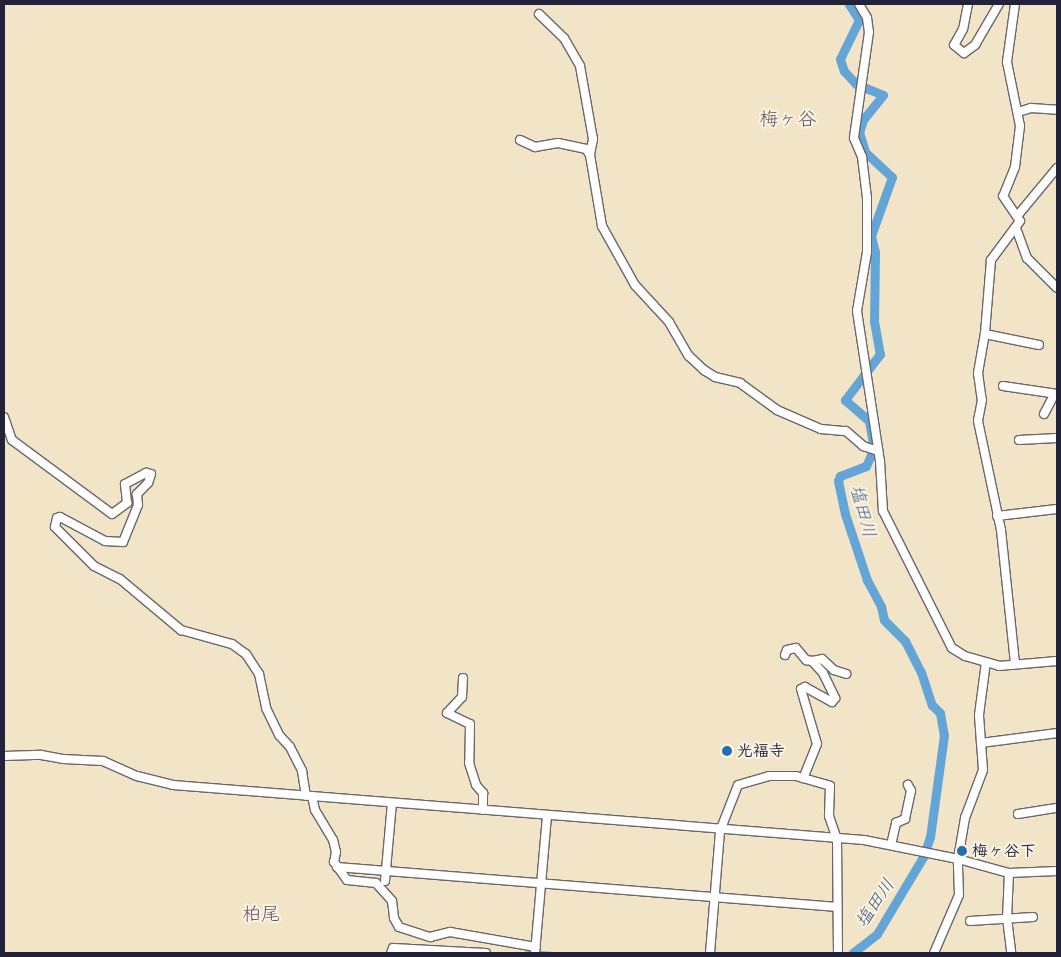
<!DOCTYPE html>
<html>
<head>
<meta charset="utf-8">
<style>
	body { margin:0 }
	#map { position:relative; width:1061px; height:957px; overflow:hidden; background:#f2e4c7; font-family:Sriracha,"Klee One",sans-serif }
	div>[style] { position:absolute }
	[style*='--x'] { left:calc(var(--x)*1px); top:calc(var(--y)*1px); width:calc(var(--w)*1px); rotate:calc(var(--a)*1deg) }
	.stream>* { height:1px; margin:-0.5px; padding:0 0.5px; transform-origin:0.5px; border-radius:0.5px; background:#62a5d6 }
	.river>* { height:9px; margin:-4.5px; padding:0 4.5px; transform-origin:4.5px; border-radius:4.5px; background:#62a5d6 }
	.roads { filter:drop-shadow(1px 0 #6b666c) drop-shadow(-1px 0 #6b666c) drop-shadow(0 1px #6b666c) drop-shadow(0 -1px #6b666c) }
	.minor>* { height:8px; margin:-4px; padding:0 4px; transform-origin:4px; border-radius:4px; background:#fff }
	.dots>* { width:14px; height:14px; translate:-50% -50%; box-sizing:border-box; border:2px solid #fcf5e5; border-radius:50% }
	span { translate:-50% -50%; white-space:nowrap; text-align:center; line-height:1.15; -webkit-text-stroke:4px #fcf5e5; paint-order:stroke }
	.poi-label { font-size:16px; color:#22223b; font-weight:700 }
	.left { translate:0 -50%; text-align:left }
	.water-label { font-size:18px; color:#3c5679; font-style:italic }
	.quarter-label { font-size:19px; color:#684f5a }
	.frame { position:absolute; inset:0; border:5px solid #22223b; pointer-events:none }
</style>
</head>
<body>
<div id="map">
	<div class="stream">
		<div style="--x:539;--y:951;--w:29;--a:4"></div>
		<div style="--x:519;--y:953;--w:14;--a:-12"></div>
	</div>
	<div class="river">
		<div style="--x:849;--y:4;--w:19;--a:58"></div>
		<div style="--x:859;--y:20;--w:43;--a:116"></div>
		<div style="--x:840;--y:59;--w:13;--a:72"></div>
		<div style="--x:844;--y:71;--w:18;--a:47"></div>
		<div style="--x:856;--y:84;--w:29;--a:22"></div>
		<div style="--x:883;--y:95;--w:32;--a:129"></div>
		<div style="--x:863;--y:120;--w:13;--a:108"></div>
		<div style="--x:859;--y:132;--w:21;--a:73"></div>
		<div style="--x:865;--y:152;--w:37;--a:43"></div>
		<div style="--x:892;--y:177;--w:63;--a:109.6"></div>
		<div style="--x:871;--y:236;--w:16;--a:76"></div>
		<div style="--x:875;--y:252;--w:69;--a:90.8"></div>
		<div style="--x:874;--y:321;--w:34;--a:80"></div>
		<div style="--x:880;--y:354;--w:58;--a:127.3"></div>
		<div style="--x:845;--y:400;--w:32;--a:41"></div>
		<div style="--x:869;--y:421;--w:27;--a:80"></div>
		<div style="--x:874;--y:448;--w:20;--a:114"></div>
		<div style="--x:866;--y:466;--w:28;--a:159"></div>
		<div style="--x:840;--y:476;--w:5;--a:112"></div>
		<div style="--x:838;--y:481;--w:34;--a:78"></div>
		<div style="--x:845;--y:514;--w:70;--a:71.6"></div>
		<div style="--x:867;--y:580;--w:30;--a:62"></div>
		<div style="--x:881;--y:606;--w:14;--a:78"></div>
		<div style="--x:884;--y:620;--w:30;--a:45"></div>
		<div style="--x:905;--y:641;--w:35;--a:63"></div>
		<div style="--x:921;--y:672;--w:35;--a:72"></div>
		<div style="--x:932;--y:705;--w:11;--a:45"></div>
		<div style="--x:940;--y:713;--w:22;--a:80"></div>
		<div style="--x:944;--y:735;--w:103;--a:97.8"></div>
		<div style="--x:930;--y:837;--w:21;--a:109"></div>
		<div style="--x:923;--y:857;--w:90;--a:120.9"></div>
		<div style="--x:877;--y:934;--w:31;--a:142"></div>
	</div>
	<div class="roads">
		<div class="minor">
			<div style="--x:859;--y:4;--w:16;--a:60"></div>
			<div style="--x:867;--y:18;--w:14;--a:82"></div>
			<div style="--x:869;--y:32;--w:107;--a:98.1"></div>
			<div style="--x:854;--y:138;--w:21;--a:67"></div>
			<div style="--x:862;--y:157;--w:41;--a:83"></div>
			<div style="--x:867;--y:198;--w:54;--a:90"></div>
			<div style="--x:867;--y:252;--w:60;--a:99.6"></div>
			<div style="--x:857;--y:311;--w:152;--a:81.3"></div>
			<div style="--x:880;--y:461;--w:50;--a:86.6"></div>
			<div style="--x:883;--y:511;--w:153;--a:63.3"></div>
			<div style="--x:952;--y:648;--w:15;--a:32"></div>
			<div style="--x:965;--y:656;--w:35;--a:16"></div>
			<div style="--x:999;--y:666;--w:58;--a:-4.9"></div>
			<div style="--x:968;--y:4;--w:25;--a:101"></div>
			<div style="--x:963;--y:29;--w:18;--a:119"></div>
			<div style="--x:954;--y:45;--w:13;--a:39"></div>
			<div style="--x:964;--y:53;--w:14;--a:-36"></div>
			<div style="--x:975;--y:45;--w:48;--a:-59.7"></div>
			<div style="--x:1015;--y:4;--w:59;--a:97.9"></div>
			<div style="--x:1007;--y:62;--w:65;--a:78.5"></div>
			<div style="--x:1020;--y:126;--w:41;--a:97"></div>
			<div style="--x:1015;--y:167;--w:31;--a:112"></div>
			<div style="--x:1003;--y:196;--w:30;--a:56"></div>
			<div style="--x:1020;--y:221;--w:49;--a:126.6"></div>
			<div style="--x:991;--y:260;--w:73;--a:94.7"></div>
			<div style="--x:985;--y:333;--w:41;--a:99.9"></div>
			<div style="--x:978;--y:373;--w:27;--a:82"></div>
			<div style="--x:982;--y:400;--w:21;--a:101"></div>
			<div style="--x:978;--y:421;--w:111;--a:78.1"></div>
			<div style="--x:1001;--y:530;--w:135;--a:84"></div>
			<div style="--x:539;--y:14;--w:35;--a:44"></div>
			<div style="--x:564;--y:38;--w:32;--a:60"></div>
			<div style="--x:580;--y:66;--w:74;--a:79.9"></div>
			<div style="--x:593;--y:139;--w:16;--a:101"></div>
			<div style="--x:1018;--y:112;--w:14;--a:-17"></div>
			<div style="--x:1031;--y:108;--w:26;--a:4"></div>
			<div style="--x:520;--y:140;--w:17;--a:25"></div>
			<div style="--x:535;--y:147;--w:23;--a:-10"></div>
			<div style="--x:558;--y:143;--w:29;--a:12"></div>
			<div style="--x:586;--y:149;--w:7;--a:56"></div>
			<div style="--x:590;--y:155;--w:72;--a:80.4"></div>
			<div style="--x:602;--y:226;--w:68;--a:60.8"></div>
			<div style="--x:635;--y:285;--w:50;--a:47.4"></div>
			<div style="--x:669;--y:322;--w:39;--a:60"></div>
			<div style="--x:689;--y:356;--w:21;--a:43"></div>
			<div style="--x:704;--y:370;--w:13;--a:32"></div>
			<div style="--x:715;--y:377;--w:26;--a:13"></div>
			<div style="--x:740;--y:383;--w:46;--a:36.1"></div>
			<div style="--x:777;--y:410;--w:48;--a:23.4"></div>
			<div style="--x:821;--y:429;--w:25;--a:5"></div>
			<div style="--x:846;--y:431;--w:23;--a:41"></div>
			<div style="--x:863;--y:446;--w:16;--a:18"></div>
			<div style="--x:1018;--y:215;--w:61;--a:-50.3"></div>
			<div style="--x:1016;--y:228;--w:32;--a:70"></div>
			<div style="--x:1027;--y:258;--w:42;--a:45"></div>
			<div style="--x:985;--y:334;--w:55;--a:11.5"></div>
			<div style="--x:1003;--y:386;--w:55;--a:8.4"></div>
			<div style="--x:1044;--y:414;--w:21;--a:-62"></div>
			<div style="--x:4;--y:417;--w:24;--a:71"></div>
			<div style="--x:12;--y:440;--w:124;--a:36.5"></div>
			<div style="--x:112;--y:514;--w:19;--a:-36"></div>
			<div style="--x:127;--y:503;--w:19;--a:-96"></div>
			<div style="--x:125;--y:484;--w:24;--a:-28"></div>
			<div style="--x:146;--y:473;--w:5;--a:11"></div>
			<div style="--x:151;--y:474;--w:9;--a:108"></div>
			<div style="--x:148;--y:483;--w:16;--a:135"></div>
			<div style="--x:137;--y:494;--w:11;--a:85"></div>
			<div style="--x:138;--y:505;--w:40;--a:112"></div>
			<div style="--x:123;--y:542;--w:18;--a:-177"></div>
			<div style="--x:105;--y:541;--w:51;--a:-151.9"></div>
			<div style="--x:60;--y:517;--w:3;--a:162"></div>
			<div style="--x:57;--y:518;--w:9;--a:103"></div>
			<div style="--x:55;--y:527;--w:55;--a:45"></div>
			<div style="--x:94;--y:566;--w:29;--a:27"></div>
			<div style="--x:120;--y:579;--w:80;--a:39.9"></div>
			<div style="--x:181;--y:630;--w:53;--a:15.4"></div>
			<div style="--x:232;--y:644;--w:17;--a:36"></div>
			<div style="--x:246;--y:654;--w:24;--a:57"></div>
			<div style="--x:259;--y:674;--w:35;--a:78"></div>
			<div style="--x:266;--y:708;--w:30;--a:64"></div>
			<div style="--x:279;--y:735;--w:16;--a:47"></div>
			<div style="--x:290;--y:747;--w:27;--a:63"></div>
			<div style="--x:302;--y:771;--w:25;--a:81"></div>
			<div style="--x:1019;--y:440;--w:38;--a:-3"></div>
			<div style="--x:997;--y:516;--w:60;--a:-6.7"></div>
			<div style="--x:785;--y:655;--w:5;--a:-68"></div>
			<div style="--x:787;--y:650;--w:9;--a:-13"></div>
			<div style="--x:796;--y:648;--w:16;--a:50"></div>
			<div style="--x:806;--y:660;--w:6;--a:9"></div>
			<div style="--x:812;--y:661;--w:16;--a:47"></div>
			<div style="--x:823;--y:673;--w:28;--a:64"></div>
			<div style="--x:835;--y:698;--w:5;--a:127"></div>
			<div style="--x:832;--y:702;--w:31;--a:-151"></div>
			<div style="--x:805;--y:687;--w:4;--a:153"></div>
			<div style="--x:801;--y:689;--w:57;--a:73.8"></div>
			<div style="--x:817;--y:744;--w:37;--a:112"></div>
			<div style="--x:812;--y:661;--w:10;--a:-11"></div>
			<div style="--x:822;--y:659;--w:16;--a:43"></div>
			<div style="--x:834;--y:670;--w:13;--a:18"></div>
			<div style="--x:463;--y:678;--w:19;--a:93"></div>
			<div style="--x:462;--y:697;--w:22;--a:133"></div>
			<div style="--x:447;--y:713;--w:25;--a:26"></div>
			<div style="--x:470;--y:724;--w:39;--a:91"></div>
			<div style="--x:469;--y:763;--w:23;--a:72"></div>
			<div style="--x:476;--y:785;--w:11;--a:49"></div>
			<div style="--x:483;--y:793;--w:17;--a:90"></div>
			<div style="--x:981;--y:743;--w:77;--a:-7.5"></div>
			<div style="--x:4;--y:756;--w:37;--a:-2"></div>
			<div style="--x:41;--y:755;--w:22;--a:10"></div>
			<div style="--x:63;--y:759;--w:40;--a:2.9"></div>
			<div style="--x:103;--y:761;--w:37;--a:24"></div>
			<div style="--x:137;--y:776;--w:37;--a:14"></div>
			<div style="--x:173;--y:785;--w:693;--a:4.55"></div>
			<div style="--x:864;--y:840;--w:96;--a:11.4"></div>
			<div style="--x:958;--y:859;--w:53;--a:15.4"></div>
			<div style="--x:1009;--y:873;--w:48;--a:-2.4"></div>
			<div style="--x:312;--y:796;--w:14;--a:78"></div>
			<div style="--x:315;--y:810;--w:35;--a:59"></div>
			<div style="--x:333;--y:840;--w:12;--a:76"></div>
			<div style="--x:336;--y:852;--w:10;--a:101"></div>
			<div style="--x:334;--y:862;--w:22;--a:54"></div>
			<div style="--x:347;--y:880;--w:29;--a:6"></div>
			<div style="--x:376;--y:883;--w:24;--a:48"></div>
			<div style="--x:392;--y:901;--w:17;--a:83"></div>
			<div style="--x:394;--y:918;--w:10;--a:61"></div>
			<div style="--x:399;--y:927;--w:33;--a:18"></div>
			<div style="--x:430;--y:937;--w:21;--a:-14"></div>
			<div style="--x:450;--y:932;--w:87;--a:9.9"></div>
			<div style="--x:1018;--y:814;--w:39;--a:-9"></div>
			<div style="--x:891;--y:845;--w:23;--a:-77"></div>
			<div style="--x:896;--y:823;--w:10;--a:-24"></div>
			<div style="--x:905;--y:819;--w:29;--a:-78"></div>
			<div style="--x:911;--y:791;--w:7;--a:-117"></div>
			<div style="--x:337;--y:867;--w:502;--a:4.57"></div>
			<div style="--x:1009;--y:873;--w:45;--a:92.5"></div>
			<div style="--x:1007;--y:918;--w:35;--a:83"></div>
			<div style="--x:385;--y:881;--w:78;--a:-84.9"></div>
			<div style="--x:970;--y:921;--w:63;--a:-3.6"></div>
			<div style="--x:391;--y:953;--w:5;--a:-68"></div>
			<div style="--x:393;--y:948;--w:93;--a:3.1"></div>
			<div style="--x:535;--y:953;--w:138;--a:-85"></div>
			<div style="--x:710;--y:953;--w:122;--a:-85.3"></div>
			<div style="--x:720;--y:831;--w:49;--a:-68.6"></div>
			<div style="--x:738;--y:785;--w:32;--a:-16"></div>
			<div style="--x:769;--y:776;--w:27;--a:0"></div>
			<div style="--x:796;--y:776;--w:35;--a:16"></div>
			<div style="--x:830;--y:786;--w:30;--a:92"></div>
			<div style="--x:829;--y:816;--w:24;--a:71"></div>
			<div style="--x:837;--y:839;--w:114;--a:89.5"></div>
			<div style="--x:934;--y:953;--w:63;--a:-66.7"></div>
			<div style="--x:959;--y:895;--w:36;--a:-92"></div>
			<div style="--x:958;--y:859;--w:42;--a:-80.3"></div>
			<div style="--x:965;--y:818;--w:51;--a:-69.4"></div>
			<div style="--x:983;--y:770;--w:55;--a:-94.2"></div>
			<div style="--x:979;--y:715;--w:53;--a:-82.5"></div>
		</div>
	</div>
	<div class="dots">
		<div style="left:727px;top:751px;background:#1f6fb2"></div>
		<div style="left:962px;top:851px;background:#1f6fb2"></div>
	</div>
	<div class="poi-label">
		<span class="left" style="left:737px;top:751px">光福寺</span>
		<span class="left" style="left:972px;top:851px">梅ヶ谷下</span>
	</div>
	<div class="water-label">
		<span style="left:863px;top:511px;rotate:75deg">塩田川</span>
		<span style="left:875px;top:903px;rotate:-56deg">塩田川</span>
	</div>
	<div class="quarter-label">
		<span style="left:788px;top:119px">梅ヶ谷</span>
		<span style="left:261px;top:914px">柏尾</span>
	</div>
	<div class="frame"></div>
</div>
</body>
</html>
